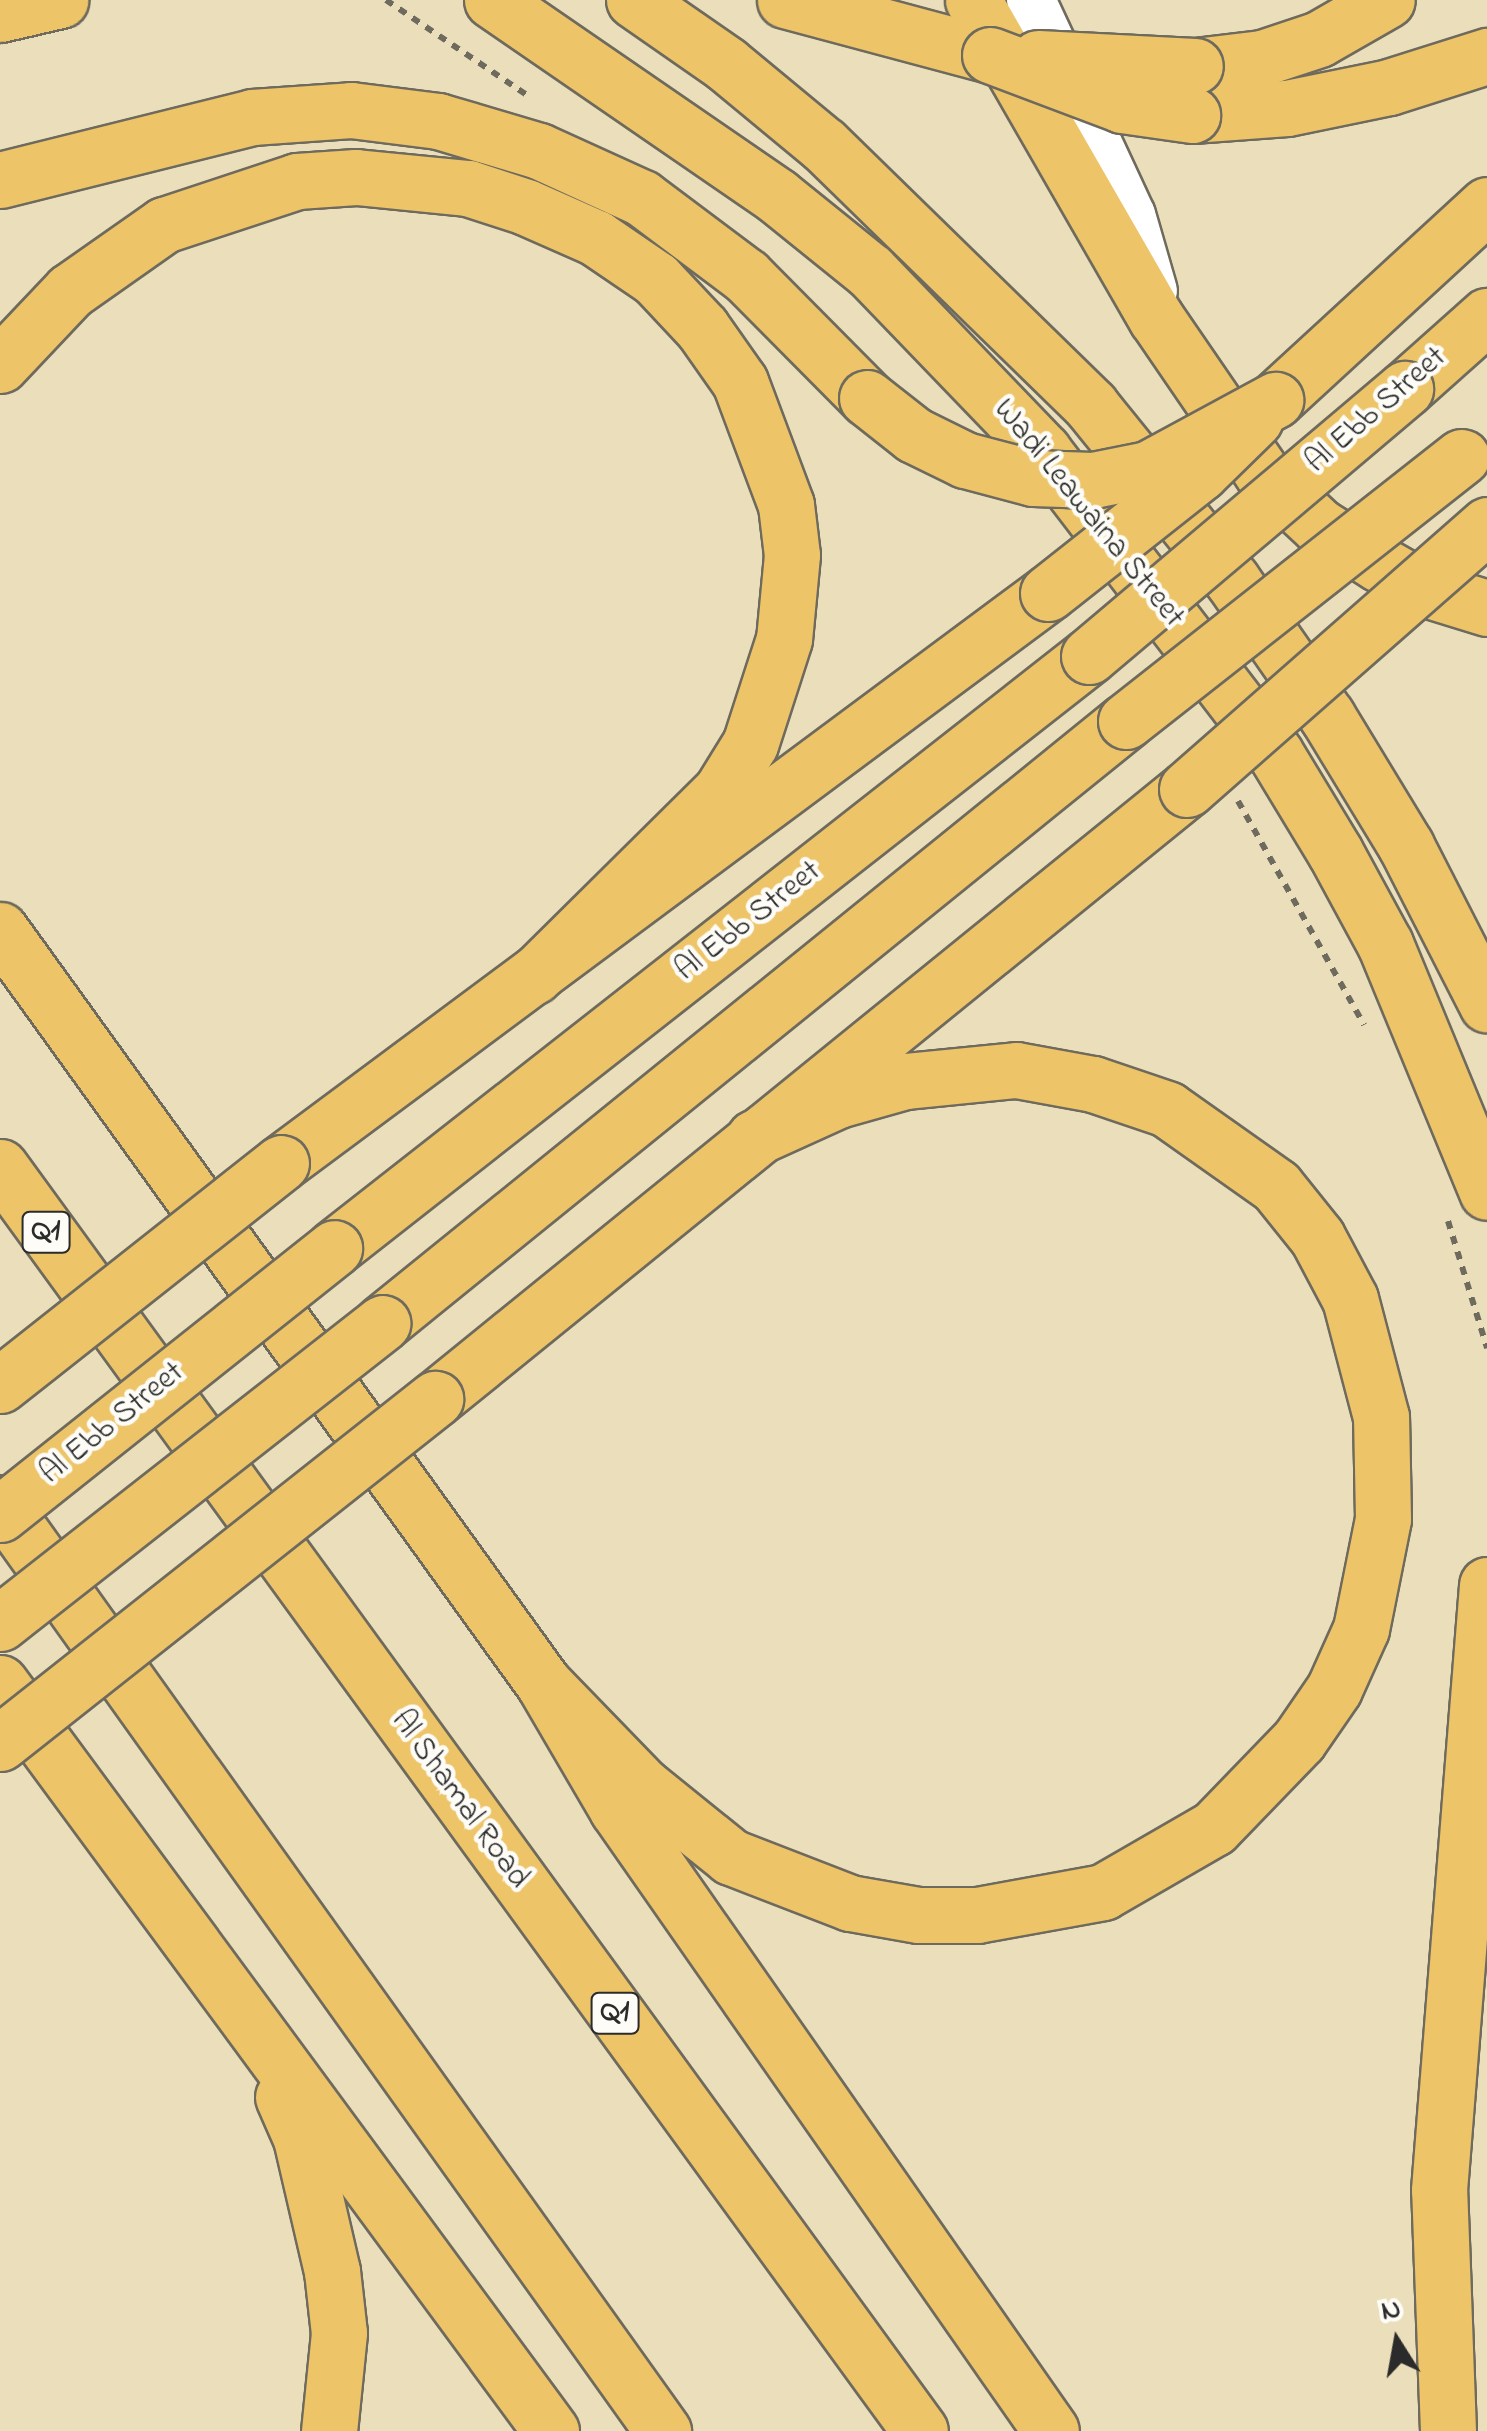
<!DOCTYPE html>
<html>
<head>
<meta charset="utf-8">
<style>
	body { margin:0 }
	#map { position:relative; width:1487px; height:2431px; overflow:hidden; background:#ebdfbb; font-family:"Indie Flower",sans-serif }
	div>[style] { position:absolute }
	[style*='--x'] { left:calc(var(--x)*1px); top:calc(var(--y)*1px); width:calc(var(--w)*1px); rotate:calc(var(--a)*1deg) }
	.path>* { height:6px; margin-top:-3px; transform-origin:0; background:repeating-linear-gradient(90deg,#6e6a5d 0 8px,transparent 0 16px) }
	.roads { filter:drop-shadow(2px 0 #6e6a5d) drop-shadow(-2px 0 #6e6a5d) drop-shadow(0 2px #6e6a5d) drop-shadow(0 -2px #6e6a5d) }
	.minor>* { height:48px; margin:-24px; padding:0 24px; transform-origin:24px; border-radius:24px; background:#fff }
	.major>* { height:55px; margin:-27.5px; padding:0 27.5px; transform-origin:27.5px; border-radius:27.5px; background:#eec469 }
	.highway>* { height:55px; margin:-27.5px; padding:0 27.5px; transform-origin:27.5px; border-radius:27.5px; background:#eec469 }
	.bridges { filter:drop-shadow(2px 0 #6e6a5d) drop-shadow(-2px 0 #6e6a5d) drop-shadow(0 2px #6e6a5d) drop-shadow(0 -2px #6e6a5d) }
	.major-bridge>* { height:55px; margin:-27.5px; padding:0 27.5px; transform-origin:27.5px; border-radius:27.5px; background:#eec469 }
	.highway-bridge>* { height:55px; margin:-27.5px; padding:0 27.5px; transform-origin:27.5px; border-radius:27.5px; background:#eec469 }
	span { translate:-50% -50%; white-space:nowrap; text-align:center; line-height:1.15; -webkit-text-stroke:9px #fdfcf7; paint-order:stroke }
	.shield-label span { padding:2px 8px; background:#fdfcf7; border:2px solid; border-radius:8px; -webkit-text-stroke-width:0 }
	.shield-label { font-size:30px; color:#2b2b2b; font-weight:700 }
	.street-label { font-size:32px; color:#2b2b2b }
	.north { position:absolute; left:1347px; top:2291px; width:100px; height:100px; -webkit-text-stroke:8px #fdfcf7; paint-order:stroke; rotate:349deg; font-size:28px; font-weight:700; line-height:40px; text-align:center; color:#2b2b2b }
	.north::after { content:''; display:block; margin:auto; width:35px; height:45px; background:#2b2b2b; clip-path:polygon(50% 0,100% 100%,50% 72%,0 100%) }
</style>
</head>
<body>
<div id="map">
	<div class="path">
		<div style="--x:386;--y:0;--w:174;--a:34"></div>
		<div style="--x:1238;--y:801;--w:257;--a:60.6"></div>
		<div style="--x:1448;--y:1221;--w:133;--a:72.9"></div>
	</div>
	<div class="roads">
		<div class="minor">
			<div style="--x:1031;--y:0;--w:237;--a:65.1"></div>
			<div style="--x:1131;--y:215;--w:79;--a:73.9"></div>
		</div>
		<div class="major">
			<div style="--x:492;--y:0;--w:346;--a:34.5"></div>
			<div style="--x:777;--y:196;--w:119;--a:38.9"></div>
			<div style="--x:870;--y:271;--w:250;--a:46.1"></div>
			<div style="--x:1043;--y:451;--w:381;--a:52.5"></div>
			<div style="--x:1275;--y:753;--w:116;--a:58.8"></div>
			<div style="--x:1335;--y:852;--w:105;--a:61.5"></div>
			<div style="--x:1385;--y:944;--w:268;--a:67.6"></div>
			<div style="--x:634;--y:0;--w:112;--a:34.8"></div>
			<div style="--x:726;--y:64;--w:127;--a:39.6"></div>
			<div style="--x:824;--y:145;--w:373;--a:44.3"></div>
			<div style="--x:1091;--y:406;--w:224;--a:51"></div>
			<div style="--x:1232;--y:580;--w:166;--a:55.1"></div>
			<div style="--x:1327;--y:716;--w:152;--a:58.7"></div>
			<div style="--x:1406;--y:846;--w:178;--a:62.9"></div>
			<div style="--x:785;--y:0;--w:212;--a:15"></div>
			<div style="--x:973;--y:0;--w:367;--a:60.1"></div>
			<div style="--x:1156;--y:318;--w:188;--a:55.6"></div>
			<div style="--x:1262;--y:473;--w:78;--a:42.9"></div>
			<div style="--x:1319;--y:526;--w:70;--a:32.1"></div>
			<div style="--x:1378;--y:563;--w:51;--a:29.6"></div>
			<div style="--x:1422;--y:588;--w:68;--a:17.1"></div>
			<div style="--x:0;--y:14;--w:62;--a:-13.1"></div>
			<div style="--x:1195;--y:66;--w:67;--a:-6.8"></div>
			<div style="--x:1262;--y:58;--w:60;--a:-18.4"></div>
			<div style="--x:1319;--y:39;--w:78;--a:-29.8"></div>
			<div style="--x:1192;--y:115;--w:95;--a:-4.2"></div>
			<div style="--x:1287;--y:108;--w:104;--a:-11.6"></div>
			<div style="--x:1389;--y:87;--w:103;--a:-17.6"></div>
			<div style="--x:1405;--y:389;--w:110;--a:-41.7"></div>
			<div style="--x:1275;--y:400;--w:288;--a:-42.6"></div>
			<div style="--x:281;--y:1163;--w:956;--a:-36.62"></div>
			<div style="--x:334;--y:1248;--w:959;--a:-38.1"></div>
			<div style="--x:382;--y:1323;--w:957;--a:-38.98"></div>
			<div style="--x:435;--y:1399;--w:968;--a:-39.05"></div>
		</div>
		<div class="highway">
			<div style="--x:0;--y:180;--w:260;--a:-14"></div>
			<div style="--x:252;--y:117;--w:99;--a:-4"></div>
			<div style="--x:351;--y:110;--w:88;--a:7.2"></div>
			<div style="--x:438;--y:121;--w:105;--a:16.5"></div>
			<div style="--x:539;--y:151;--w:113;--a:24.5"></div>
			<div style="--x:642;--y:198;--w:130;--a:36.9"></div>
			<div style="--x:746;--y:276;--w:172;--a:45.2"></div>
			<div style="--x:0;--y:365;--w:102;--a:-46.6"></div>
			<div style="--x:70;--y:291;--w:115;--a:-35.1"></div>
			<div style="--x:164;--y:225;--w:140;--a:-18.3"></div>
			<div style="--x:297;--y:181;--w:59;--a:-3.9"></div>
			<div style="--x:356;--y:177;--w:113;--a:5.6"></div>
			<div style="--x:468;--y:188;--w:61;--a:18.1"></div>
			<div style="--x:526;--y:207;--w:77;--a:23.9"></div>
			<div style="--x:596;--y:238;--w:73;--a:34.3"></div>
			<div style="--x:656;--y:279;--w:67;--a:46.8"></div>
			<div style="--x:702;--y:328;--w:66;--a:54.9"></div>
			<div style="--x:740;--y:382;--w:131;--a:69.5"></div>
			<div style="--x:786;--y:505;--w:50;--a:83.2"></div>
			<div style="--x:792;--y:555;--w:84;--a:95.4"></div>
			<div style="--x:784;--y:639;--w:110;--a:107.9"></div>
			<div style="--x:750;--y:744;--w:55;--a:121.7"></div>
			<div style="--x:721;--y:791;--w:263;--a:135.3"></div>
			<div style="--x:0;--y:930;--w:930;--a:54.19"></div>
			<div style="--x:544;--y:1684;--w:145;--a:59.7"></div>
			<div style="--x:617;--y:1809;--w:758;--a:55.09"></div>
			<div style="--x:0;--y:1167;--w:1563;--a:53.95"></div>
			<div style="--x:0;--y:1503;--w:1141;--a:54.46"></div>
			<div style="--x:0;--y:1683;--w:929;--a:53.62"></div>
			<div style="--x:544;--y:1684;--w:142;--a:45.9"></div>
			<div style="--x:643;--y:1786;--w:113;--a:38.9"></div>
			<div style="--x:731;--y:1857;--w:128;--a:21.1"></div>
			<div style="--x:850;--y:1903;--w:70;--a:9.9"></div>
			<div style="--x:919;--y:1915;--w:58;--a:0"></div>
			<div style="--x:977;--y:1915;--w:128;--a:-10.3"></div>
			<div style="--x:1103;--y:1892;--w:128;--a:-30"></div>
			<div style="--x:1214;--y:1828;--w:122;--a:-46"></div>
			<div style="--x:1299;--y:1740;--w:62;--a:-55.5"></div>
			<div style="--x:1334;--y:1689;--w:66;--a:-65.8"></div>
			<div style="--x:1361;--y:1629;--w:112;--a:-78.7"></div>
			<div style="--x:1383;--y:1519;--w:102;--a:-91.1"></div>
			<div style="--x:1381;--y:1417;--w:122;--a:-104.7"></div>
			<div style="--x:1350;--y:1299;--w:70;--a:-118"></div>
			<div style="--x:1317;--y:1237;--w:65;--a:-128.8"></div>
			<div style="--x:1276;--y:1186;--w:133;--a:-144.8"></div>
			<div style="--x:1167;--y:1109;--w:78;--a:-161.3"></div>
			<div style="--x:1093;--y:1084;--w:78;--a:-169.7"></div>
			<div style="--x:1016;--y:1070;--w:112;--a:174.3"></div>
			<div style="--x:905;--y:1081;--w:70;--a:164.2"></div>
			<div style="--x:838;--y:1100;--w:92;--a:155.7"></div>
			<div style="--x:283;--y:2097;--w:45;--a:66.3"></div>
			<div style="--x:301;--y:2138;--w:137;--a:76.9"></div>
			<div style="--x:332;--y:2271;--w:62;--a:83.6"></div>
			<div style="--x:339;--y:2333;--w:99;--a:95.8"></div>
			<div style="--x:1448;--y:2431;--w:241;--a:-92.1"></div>
			<div style="--x:1439;--y:2190;--w:607;--a:-85.46"></div>
		</div>
	</div>
	<div class="bridges">
		<div class="major-bridge">
			<div style="--x:990;--y:55;--w:141;--a:20.7"></div>
			<div style="--x:1122;--y:105;--w:71;--a:8.1"></div>
			<div style="--x:1038;--y:58;--w:157;--a:2.9"></div>
			<div style="--x:1048;--y:593;--w:194;--a:-38.3"></div>
			<div style="--x:1200;--y:473;--w:77;--a:-44.5"></div>
			<div style="--x:1089;--y:656;--w:414;--a:-40.2"></div>
			<div style="--x:1126;--y:721;--w:427;--a:-38.2"></div>
			<div style="--x:1187;--y:789;--w:400;--a:-41.3"></div>
			<div style="--x:0;--y:1385;--w:358;--a:-38.3"></div>
			<div style="--x:0;--y:1514;--w:427;--a:-38.5"></div>
			<div style="--x:0;--y:1623;--w:486;--a:-38.1"></div>
			<div style="--x:0;--y:1743;--w:555;--a:-38.34"></div>
		</div>
		<div class="highway-bridge">
			<div style="--x:867;--y:398;--w:60;--a:38.2"></div>
			<div style="--x:914;--y:435;--w:57;--a:26.1"></div>
			<div style="--x:965;--y:460;--w:70;--a:14.8"></div>
			<div style="--x:1033;--y:478;--w:60;--a:1.9"></div>
			<div style="--x:1093;--y:480;--w:56;--a:-11.3"></div>
			<div style="--x:1148;--y:469;--w:145;--a:-28.5"></div>
		</div>
	</div>
	<div class="shield-label">
		<span style="left:46px;top:1232px">Q1</span>
		<span style="left:615px;top:2013px">Q1</span>
	</div>
	<div class="street-label">
		<span style="left:1377px;top:411px;rotate:-41deg">Al Ebb Street</span>
		<span style="left:1088px;top:514px;rotate:51deg">Wadi Leawaina Street</span>
		<span style="left:749px;top:922px;rotate:-38deg">Al Ebb Street</span>
		<span style="left:113px;top:1424px;rotate:-39deg">Al Ebb Street</span>
		<span style="left:459px;top:1800px;rotate:54deg">Al Shamal Road</span>
	</div>
	<div class="north">N</div>
</div>
</body>
</html>
